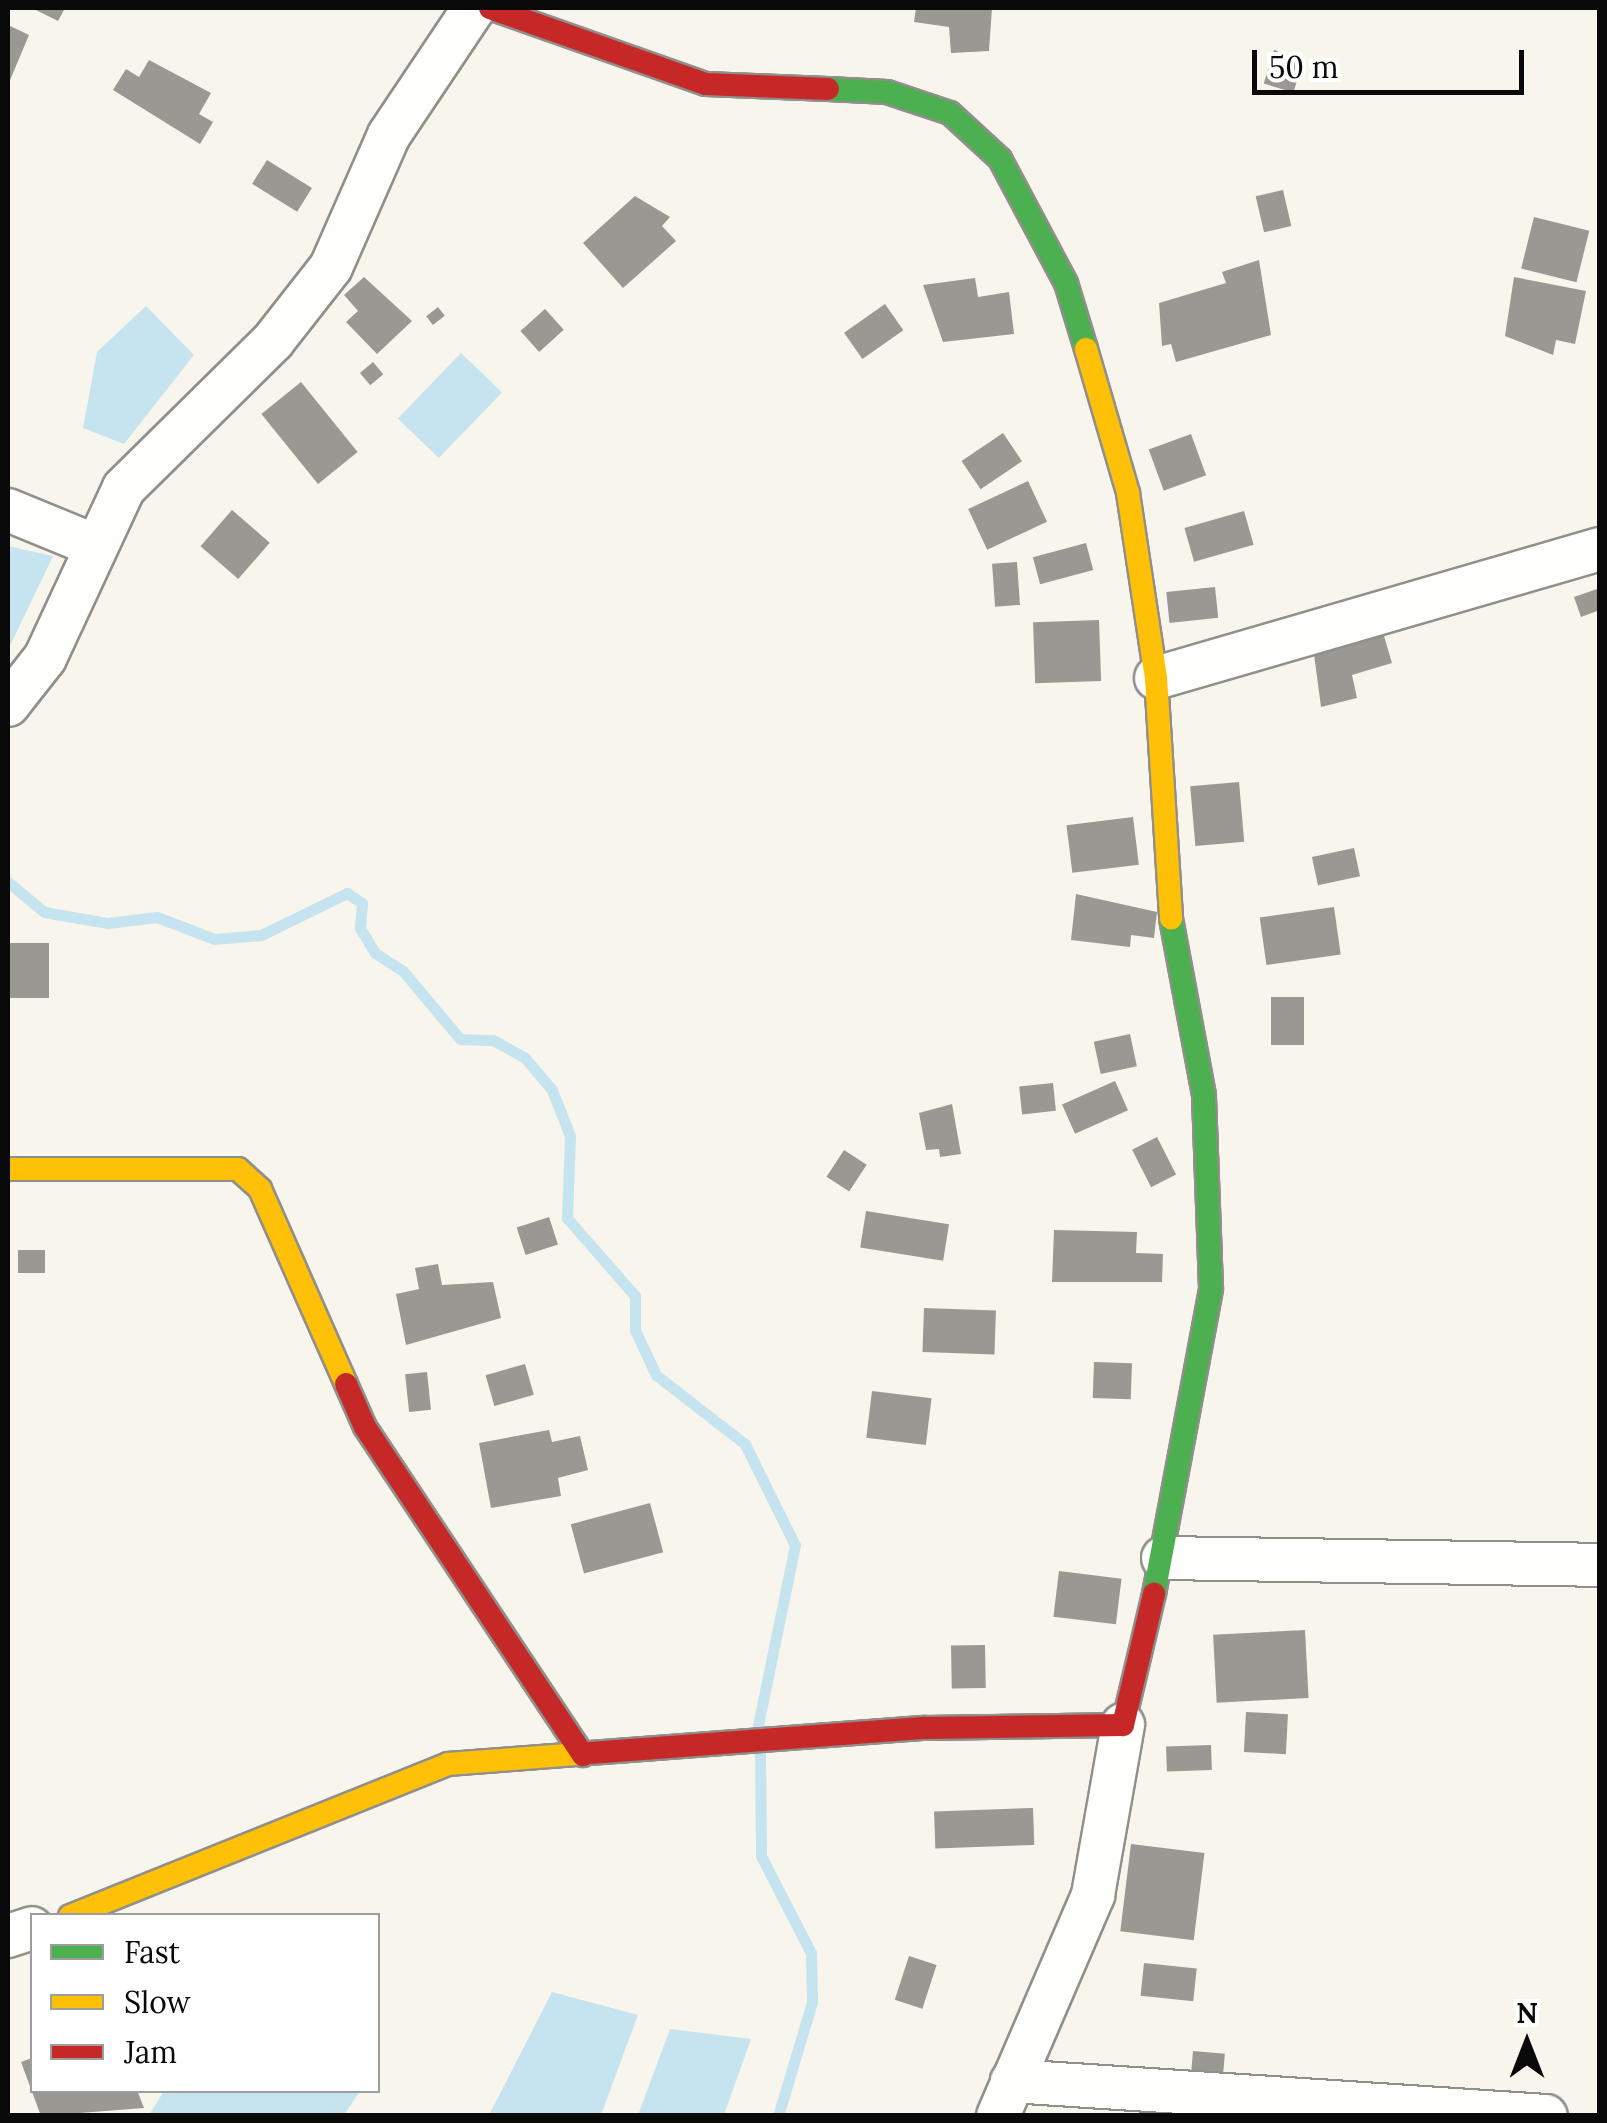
<!DOCTYPE html>
<html>
<head>
<meta charset="utf-8">
<style>
	body { margin:0 }
	#map { position:relative; width:1607px; height:2123px; overflow:hidden; background:#f8f5ed; font-family:Lora,serif }
	div>[style] { position:absolute }
	[style*='--x'] { left:calc(var(--x)*1px); top:calc(var(--y)*1px); width:calc(var(--w)*1px); rotate:calc(var(--a)*1deg) }
	.water>* { inset:0; background:#c6e4ef; transform-origin:0 0 }
	.stream>* { height:11px; margin:-5.5px; padding:0 5.5px; transform-origin:5.5px; border-radius:5.5px; background:#c6e4ef }
	.building>* { inset:0; background:#9a9893; transform-origin:0 0 }
	.roads { filter:drop-shadow(2px 0 #918f8c) drop-shadow(-2px 0 #918f8c) drop-shadow(0 2px #918f8c) drop-shadow(0 -2px #918f8c) }
	.street>* { height:42px; margin:-21px; padding:0 21px; transform-origin:21px; border-radius:21px; background:#fefefc }
	.fast>* { height:22px; margin:-11px; padding:0 11px; transform-origin:11px; border-radius:11px; background:#4caf50 }
	.slow>* { height:22px; margin:-11px; padding:0 11px; transform-origin:11px; border-radius:11px; background:#ffc107 }
	.jam>* { height:22px; margin:-11px; padding:0 11px; transform-origin:11px; border-radius:11px; background:#c62828 }
	span { translate:-50% -50%; white-space:nowrap; text-align:center; line-height:1.15; -webkit-text-stroke:10px #fff; paint-order:stroke }
	.frame { position:absolute; inset:0; border:10px solid #090909; pointer-events:none }
	.legend { position:absolute; left:30px; top:1913px; width:350px; height:180px; box-sizing:border-box; background:#fff; border:2px solid #9d9d9d; margin:0; padding:12px 18px; list-style:none; font-size:30px; color:#090909 }
	.legend li { display:flex; align-items:center; gap:20px; height:50px }
	.legend b { width:50px; border:2px solid #9d9d9d }
	.north { position:absolute; left:1477px; top:1993px; width:100px; height:100px; -webkit-text-stroke:8px #fff; paint-order:stroke; rotate:0deg; font-size:28px; font-weight:700; line-height:40px; text-align:center; color:#090909 }
	.north::after { content:''; display:block; margin:auto; width:35px; height:45px; background:#090909; clip-path:polygon(50% 0,100% 100%,50% 72%,0 100%) }
	.scale { position:absolute; left:1252px; top:50px; width:272px; height:45px; box-sizing:border-box; border:5px solid #090909; border-top:0; padding-left:12px; font-size:30px; line-height:35px; white-space:nowrap; color:#090909; -webkit-text-stroke:8px #fff; paint-order:stroke }
</style>
</head>
<body>
<div id="map">
	<div class="water">
		<div style="clip-path:polygon(146px 306px,194px 355px,124px 444px,83px 428px,97px 352px)"></div>
		<div style="left:461px;top:353px;width:57px;height:91px;rotate:44deg"></div>
		<div style="clip-path:polygon(8px 546px,53px 556px,8px 650px)"></div>
		<div style="clip-path:polygon(552px 1992px,638px 2015px,601px 2115px,489px 2115px)"></div>
		<div style="clip-path:polygon(670px 2029px,751px 2039px,724px 2115px,638px 2115px)"></div>
		<div style="clip-path:polygon(164px 2091px,164px 2090px,360px 2091px,344px 2115px,149px 2115px)"></div>
	</div>
	<div class="stream">
		<div style="--x:8;--y:882;--w:47;--a:39.8"></div>
		<div style="--x:44;--y:912;--w:65;--a:9.8"></div>
		<div style="--x:108;--y:923;--w:49;--a:-7"></div>
		<div style="--x:157;--y:917;--w:61;--a:21.1"></div>
		<div style="--x:214;--y:939;--w:47;--a:-4.9"></div>
		<div style="--x:261;--y:935;--w:96;--a:-26"></div>
		<div style="--x:347;--y:893;--w:18;--a:34"></div>
		<div style="--x:362;--y:903;--w:25;--a:95"></div>
		<div style="--x:360;--y:928;--w:29;--a:59"></div>
		<div style="--x:375;--y:953;--w:33;--a:33"></div>
		<div style="--x:403;--y:971;--w:89;--a:50"></div>
		<div style="--x:460;--y:1039;--w:33;--a:2"></div>
		<div style="--x:493;--y:1040;--w:37;--a:29"></div>
		<div style="--x:525;--y:1058;--w:42;--a:49.8"></div>
		<div style="--x:552;--y:1090;--w:49;--a:68.6"></div>
		<div style="--x:570;--y:1136;--w:82;--a:92.1"></div>
		<div style="--x:567;--y:1218;--w:103;--a:48.9"></div>
		<div style="--x:635;--y:1296;--w:34;--a:90"></div>
		<div style="--x:635;--y:1330;--w:50;--a:65"></div>
		<div style="--x:656;--y:1375;--w:113;--a:37.8"></div>
		<div style="--x:745;--y:1444;--w:113;--a:63.7"></div>
		<div style="--x:795;--y:1545;--w:184;--a:101.6"></div>
		<div style="--x:760;--y:1753;--w:103;--a:89.4"></div>
		<div style="--x:761;--y:1856;--w:109;--a:62.7"></div>
		<div style="--x:811;--y:1953;--w:49;--a:88.8"></div>
		<div style="--x:812;--y:2002;--w:119;--a:106.6"></div>
	</div>
	<div class="building">
		<div style="clip-path:polygon(32px 8px,65px 8px,58px 21px)"></div>
		<div style="clip-path:polygon(916px 8px,992px 8px,989px 51px,951px 53px,949px 27px,914px 22px)"></div>
		<div style="clip-path:polygon(8px 25px,29px 35px,8px 85px)"></div>
		<div style="left:1274px;top:50px;width:31px;height:35px;rotate:17deg"></div>
		<div style="clip-path:polygon(149px 60px,211px 93px,199px 114px,213px 122px,200px 144px,113px 90px,126px 69px,139px 77px)"></div>
		<div style="left:267px;top:160px;width:53px;height:28px;rotate:32deg"></div>
		<div style="left:1283px;top:190px;width:37px;height:28px;rotate:77deg"></div>
		<div style="clip-path:polygon(635px 196px,670px 217px,662px 226px,676px 241px,623px 288px,583px 243px)"></div>
		<div style="left:1534px;top:217px;width:57px;height:53px;rotate:14deg"></div>
		<div style="clip-path:polygon(1259px 260px,1271px 335px,1176px 362px,1171px 344px,1162px 346px,1159px 303px,1226px 283px,1222px 272px)"></div>
		<div style="clip-path:polygon(364px 277px,412px 321px,377px 354px,346px 322px,358px 311px,344px 295px)"></div>
		<div style="clip-path:polygon(1514px 277px,1586px 291px,1575px 344px,1556px 340px,1553px 355px,1505px 336px)"></div>
		<div style="clip-path:polygon(975px 278px,978px 297px,1009px 292px,1014px 334px,943px 342px,923px 285px)"></div>
		<div style="left:885px;top:304px;width:32px;height:50px;rotate:55deg"></div>
		<div style="left:438px;top:307px;width:11px;height:15px;rotate:52deg"></div>
		<div style="left:545px;top:309px;width:28px;height:33px;rotate:48deg"></div>
		<div style="left:373px;top:362px;width:16px;height:17px;rotate:50deg"></div>
		<div style="left:301px;top:382px;width:90px;height:51px;rotate:51deg"></div>
		<div style="left:1003px;top:433px;width:34px;height:50px;rotate:56deg"></div>
		<div style="left:1191px;top:434px;width:44px;height:45px;rotate:70deg"></div>
		<div style="left:1028px;top:481px;width:45px;height:66px;rotate:65deg"></div>
		<div style="left:232px;top:510px;width:50px;height:48px;rotate:41deg"></div>
		<div style="left:1244px;top:511px;width:35px;height:62px;rotate:74deg"></div>
		<div style="left:1086px;top:543px;width:28px;height:55px;rotate:75deg"></div>
		<div style="left:1017px;top:562px;width:43px;height:25px;rotate:86deg"></div>
		<div style="left:1215px;top:587px;width:31px;height:49px;rotate:84deg"></div>
		<div style="clip-path:polygon(1600px 588px,1600px 610px,1581px 617px,1574px 597px)"></div>
		<div style="clip-path:polygon(1379px 619px,1392px 663px,1352px 675px,1357px 698px,1321px 707px,1312px 639px)"></div>
		<div style="left:1099px;top:620px;width:61px;height:66px;rotate:88deg"></div>
		<div style="left:1239px;top:782px;width:60px;height:49px;rotate:85deg"></div>
		<div style="left:1133px;top:817px;width:48px;height:67px;rotate:83deg"></div>
		<div style="left:1354px;top:848px;width:29px;height:43px;rotate:78deg"></div>
		<div style="clip-path:polygon(1076px 894px,1157px 912px,1154px 938px,1131px 935px,1130px 947px,1071px 940px)"></div>
		<div style="left:1334px;top:907px;width:48px;height:75px;rotate:82deg"></div>
		<div style="left:8px;top:943px;width:41px;height:55px"></div>
		<div style="left:1271px;top:997px;width:33px;height:48px"></div>
		<div style="left:1130px;top:1034px;width:33px;height:37px;rotate:78deg"></div>
		<div style="left:1115px;top:1081px;width:32px;height:58px;rotate:66deg"></div>
		<div style="left:1053px;top:1083px;width:28px;height:34px;rotate:84deg"></div>
		<div style="clip-path:polygon(952px 1104px,961px 1154px,940px 1157px,939px 1149px,926px 1150px,919px 1113px)"></div>
		<div style="left:1157px;top:1137px;width:42px;height:28px;rotate:63deg"></div>
		<div style="left:844px;top:1150px;width:27px;height:32px;rotate:33deg"></div>
		<div style="left:866px;top:1211px;width:84px;height:37px;rotate:9deg"></div>
		<div style="left:549px;top:1217px;width:29px;height:34px;rotate:72deg"></div>
		<div style="clip-path:polygon(1054px 1230px,1137px 1232px,1136px 1253px,1163px 1254px,1162px 1282px,1052px 1282px)"></div>
		<div style="left:18px;top:1250px;width:27px;height:23px"></div>
		<div style="clip-path:polygon(438px 1264px,442px 1285px,493px 1282px,501px 1318px,406px 1345px,396px 1294px,419px 1289px,415px 1268px)"></div>
		<div style="left:924px;top:1308px;width:72px;height:44px;rotate:2deg"></div>
		<div style="left:1094px;top:1362px;width:38px;height:36px;rotate:2deg"></div>
		<div style="left:525px;top:1364px;width:32px;height:41px;rotate:74deg"></div>
		<div style="left:427px;top:1372px;width:38px;height:22px;rotate:84deg"></div>
		<div style="left:872px;top:1391px;width:60px;height:47px;rotate:7deg"></div>
		<div style="clip-path:polygon(549px 1430px,552px 1442px,580px 1436px,588px 1470px,558px 1478px,561px 1496px,491px 1508px,479px 1443px)"></div>
		<div style="left:650px;top:1503px;width:51px;height:82px;rotate:75deg"></div>
		<div style="left:1059px;top:1571px;width:63px;height:46px;rotate:7deg"></div>
		<div style="left:1305px;top:1630px;width:68px;height:92px;rotate:87deg"></div>
		<div style="left:985px;top:1645px;width:43px;height:34px;rotate:89deg"></div>
		<div style="left:1246px;top:1712px;width:42px;height:40px;rotate:3deg"></div>
		<div style="left:1211px;top:1745px;width:25px;height:45px;rotate:88deg"></div>
		<div style="left:1033px;top:1808px;width:37px;height:99px;rotate:88deg"></div>
		<div style="left:1131px;top:1844px;width:74px;height:88px;rotate:7deg"></div>
		<div style="left:909px;top:1956px;width:29px;height:46px;rotate:18deg"></div>
		<div style="left:1144px;top:1963px;width:53px;height:33px;rotate:6deg"></div>
		<div style="left:1193px;top:2051px;width:32px;height:27px;rotate:5deg"></div>
		<div style="clip-path:polygon(32px 2058px,32px 2090px,137px 2090px,144px 2108px,41px 2116px,21px 2062px)"></div>
	</div>
	<div class="roads">
		<div class="street">
			<div style="--x:8;--y:510;--w:90;--a:22.3"></div>
			<div style="--x:1156;--y:678;--w:462;--a:-16.2"></div>
			<div style="--x:8;--y:705;--w:60;--a:-51.8"></div>
			<div style="--x:45;--y:658;--w:187;--a:-65.1"></div>
			<div style="--x:124;--y:488;--w:209;--a:-44.6"></div>
			<div style="--x:273;--y:341;--w:94;--a:-51.9"></div>
			<div style="--x:331;--y:267;--w:144;--a:-66.3"></div>
			<div style="--x:389;--y:135;--w:153;--a:-56.2"></div>
			<div style="--x:1163;--y:1558;--w:437;--a:0.9"></div>
			<div style="--x:8;--y:1936;--w:25;--a:-18"></div>
			<div style="--x:1012;--y:2081;--w:535;--a:3.75"></div>
			<div style="--x:998;--y:2116;--w:241;--a:-66.7"></div>
			<div style="--x:1093;--y:1895;--w:173;--a:-80"></div>
		</div>
		<div class="fast">
			<div style="--x:828;--y:89;--w:59;--a:2.9"></div>
			<div style="--x:887;--y:92;--w:66;--a:18.4"></div>
			<div style="--x:950;--y:113;--w:68;--a:42.6"></div>
			<div style="--x:1000;--y:159;--w:140;--a:62"></div>
			<div style="--x:1066;--y:283;--w:69;--a:73.1"></div>
			<div style="--x:1154;--y:1594;--w:311;--a:-79.4"></div>
			<div style="--x:1211;--y:1288;--w:193;--a:-92.1"></div>
			<div style="--x:1204;--y:1095;--w:179;--a:-100.6"></div>
		</div>
		<div class="slow">
			<div style="--x:1086;--y:349;--w:150;--a:73.7"></div>
			<div style="--x:1128;--y:493;--w:187;--a:81.4"></div>
			<div style="--x:1156;--y:678;--w:241;--a:86.4"></div>
			<div style="--x:8;--y:1169;--w:230;--a:0"></div>
			<div style="--x:238;--y:1169;--w:30;--a:42"></div>
			<div style="--x:260;--y:1189;--w:213;--a:66.2"></div>
			<div style="--x:70;--y:1916;--w:407;--a:-21.9"></div>
			<div style="--x:448;--y:1764;--w:142;--a:-4.4"></div>
		</div>
		<div class="jam">
			<div style="--x:490;--y:8;--w:229;--a:19.4"></div>
			<div style="--x:706;--y:84;--w:122;--a:2.3"></div>
			<div style="--x:346;--y:1384;--w:47;--a:66.2"></div>
			<div style="--x:365;--y:1427;--w:394;--a:56.4"></div>
			<div style="--x:590;--y:1753;--w:336;--a:-4.3"></div>
			<div style="--x:925;--y:1728;--w:198;--a:-0.9"></div>
			<div style="--x:1123;--y:1725;--w:135;--a:-76.7"></div>
		</div>
	</div>
	<div class="frame"></div>
	<ul class="legend">
	<li><b style="height:12px;background:#4caf50"></b>Fast</li>
	<li><b style="height:12px;background:#ffc107"></b>Slow</li>
	<li><b style="height:12px;background:#c62828"></b>Jam</li>
	</ul>
	<div class="north">N</div>
	<div class="scale">50 m</div>
</div>
</body>
</html>
